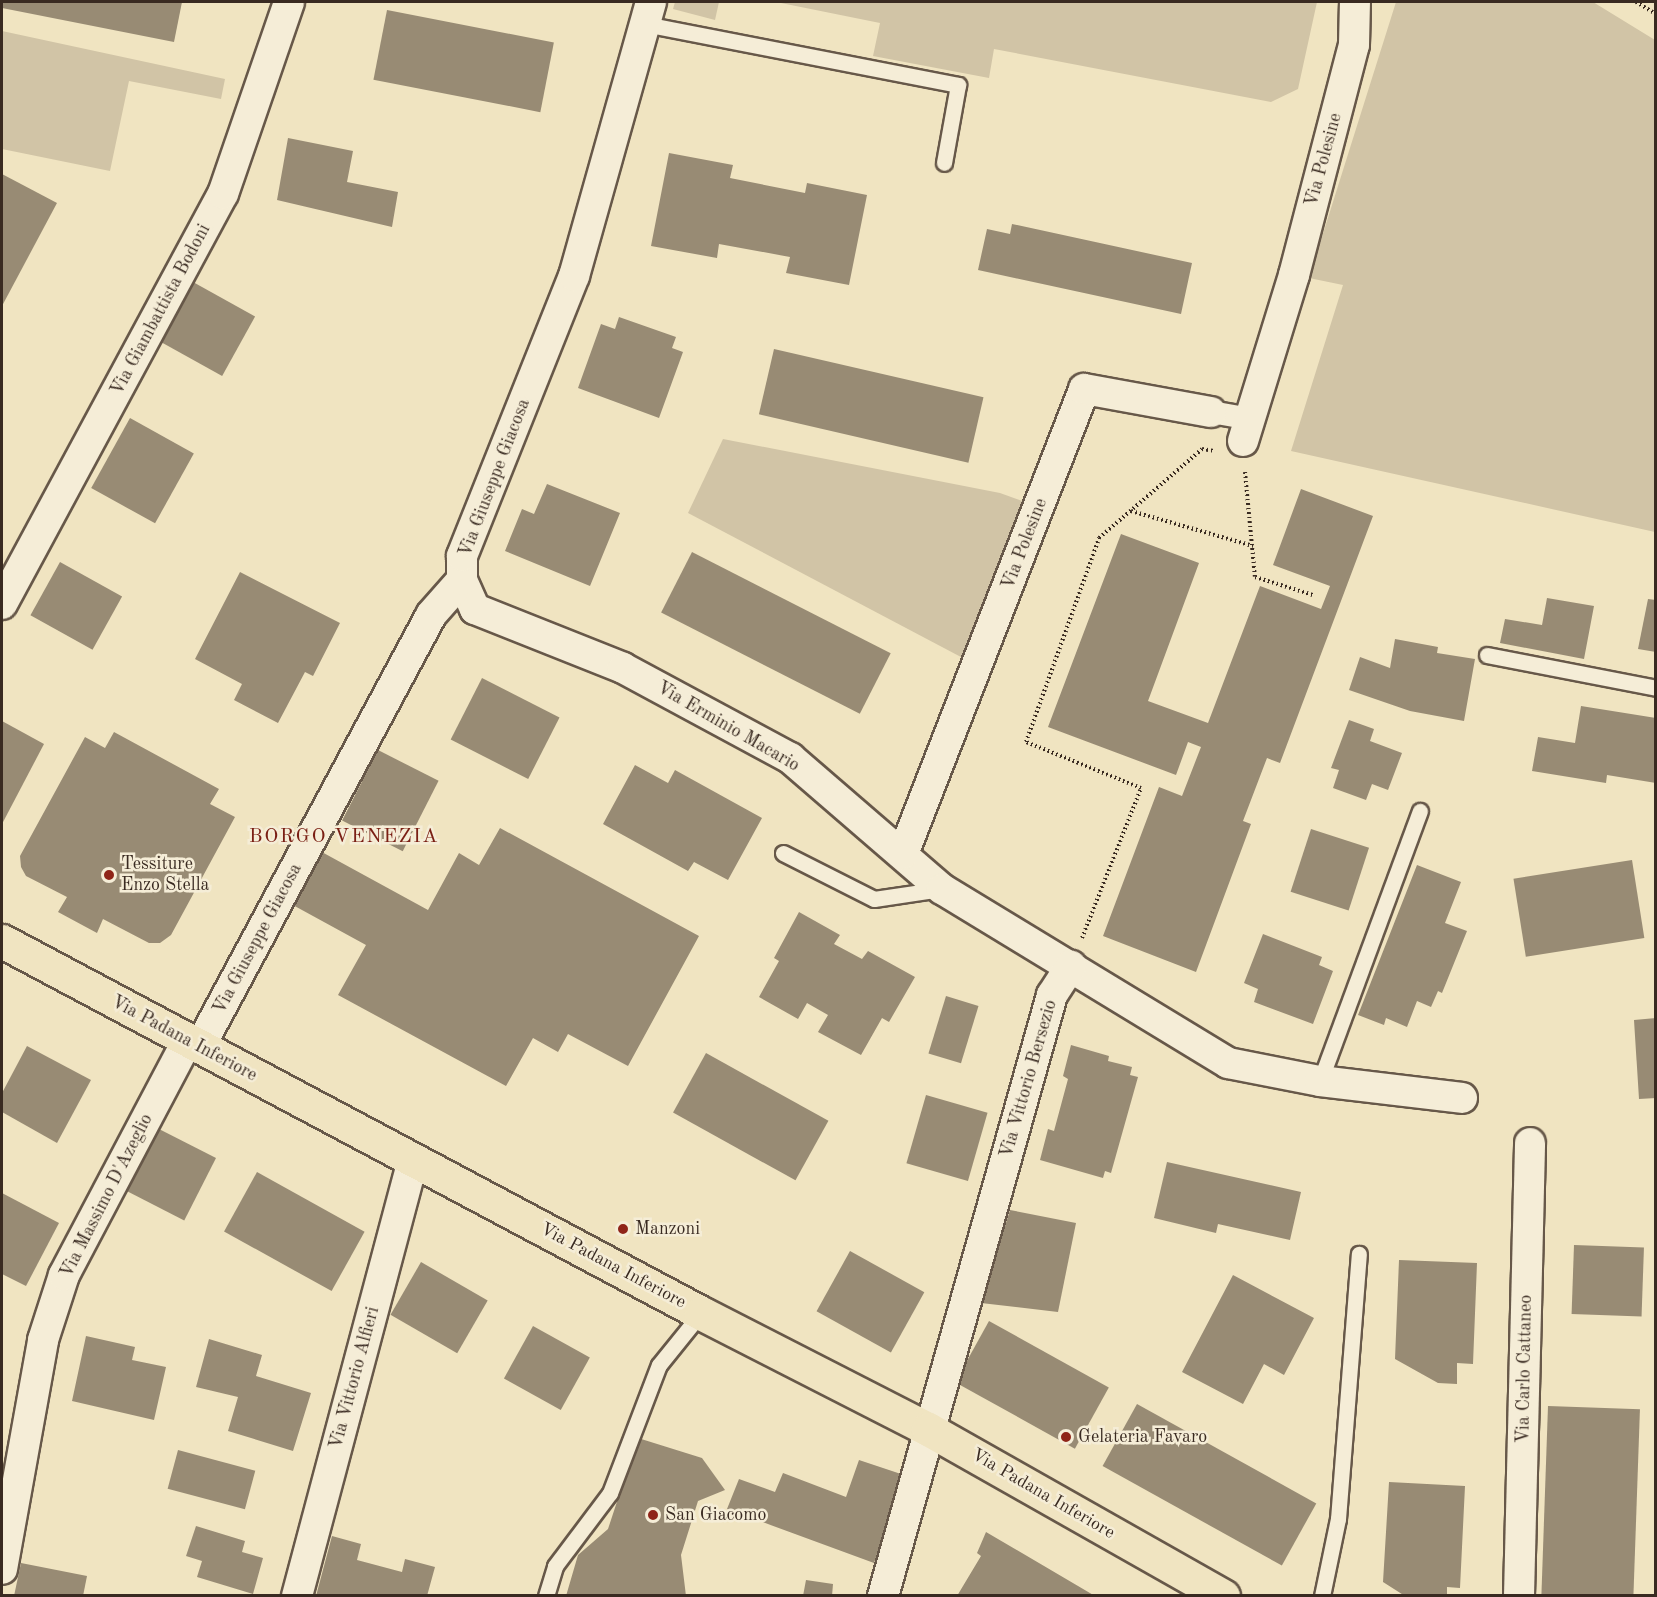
<!DOCTYPE html>
<html>
<head>
<meta charset="utf-8">
<style>
	body { margin:0 }
	#map { position:relative; width:1657px; height:1597px; overflow:hidden; background:#f0e4c1; font-family:"Old Standard TT",serif }
	div>[style] { position:absolute }
	[style*='--x'] { left:calc(var(--x)*1px); top:calc(var(--y)*1px); width:calc(var(--w)*1px); rotate:calc(var(--a)*1deg) }
	.green>* { inset:0; background:#d1c4a6 }
	.building>* { inset:0; background:#988b74; transform-origin:0 0 }
	.path>* { height:4px; margin-top:-2px; transform-origin:0; background:repeating-linear-gradient(90deg,#392a21 0 1.5px,transparent 0 4.5px) }
	.roads { filter:drop-shadow(2px 0 #675849) drop-shadow(-2px 0 #675849) drop-shadow(0 2px #675849) drop-shadow(0 -2px #675849) }
	.service>* { height:15px; margin:-7.5px; padding:0 7.5px; transform-origin:7.5px; border-radius:7.5px; background:#f5edd7 }
	.pedestrian>* { height:22px; margin:-11px; padding:0 11px; transform-origin:11px; border-radius:11px; background:#f5edd7 }
	.minor>* { height:30px; margin:-15px; padding:0 15px; transform-origin:15px; border-radius:15px; background:#f5edd7 }
	.primary>* { height:33px; margin:-16.5px; padding:0 16.5px; transform-origin:16.5px; border-radius:16.5px; background:#f0e4c1 }
	.dots>* { width:16px; height:16px; translate:-50% -50%; box-sizing:border-box; border:3px solid #f5edd7; border-radius:50% }
	span { translate:-50% -50%; white-space:nowrap; text-align:center; line-height:1.15; -webkit-text-stroke:5px #f5edd7; paint-order:stroke }
	.street-label { font-size:18px; color:#392a21 }
	.poi-label { font-size:18px; color:#392a21 }
	.left { translate:0 -50%; text-align:left }
	.neighbourhood-label { font-size:20px; color:#7a1f14; letter-spacing:1.5px }
	.frame { position:absolute; inset:0; border:3px solid #392a21; pointer-events:none }
</style>
</head>
<body>
<div id="map">
	<div class="green">
		<div style="clip-path:polygon(675px 2px,719px 2px,715px 20px,673px 9px)"></div>
		<div style="clip-path:polygon(776px 2px,1317px 2px,1298px 89px,1271px 102px,994px 49px,989px 78px,873px 56px,880px 23px)"></div>
		<div style="clip-path:polygon(1396px 2px,1593px 2px,1655px 40px,1655px 532px,1291px 451px,1343px 285px,1309px 278px)"></div>
		<div style="clip-path:polygon(2px 31px,225px 79px,221px 99px,129px 81px,110px 171px,2px 149px)"></div>
		<div style="clip-path:polygon(723px 439px,1000px 493px,1039px 507px,978px 666px,688px 513px)"></div>
	</div>
	<div class="building">
		<div style="clip-path:polygon(2px 2px,182px 2px,174px 42px,2px 8px)"></div>
		<div style="left:387px;top:10px;width:170px;height:71px;rotate:11deg"></div>
		<div style="clip-path:polygon(288px 138px,353px 151px,347px 182px,398px 192px,392px 227px,277px 200px)"></div>
		<div style="clip-path:polygon(669px 153px,733px 165px,730px 178px,805px 193px,807px 183px,867px 195px,849px 285px,786px 273px,790px 257px,719px 244px,717px 258px,651px 246px)"></div>
		<div style="clip-path:polygon(2px 174px,57px 203px,2px 306px)"></div>
		<div style="clip-path:polygon(1012px 224px,1192px 263px,1181px 314px,978px 270px,987px 229px,1010px 234px)"></div>
		<div style="left:193px;top:282px;width:71px;height:68px;rotate:29deg"></div>
		<div style="clip-path:polygon(619px 317px,676px 337px,672px 348px,683px 352px,659px 418px,578px 388px,601px 324px,615px 329px)"></div>
		<div style="left:774px;top:349px;width:215px;height:67px;rotate:13deg"></div>
		<div style="left:130px;top:418px;width:73px;height:80px;rotate:29deg"></div>
		<div style="clip-path:polygon(547px 484px,620px 513px,590px 586px,505px 551px,522px 509px,534px 514px)"></div>
		<div style="clip-path:polygon(1301px 489px,1373px 516px,1280px 763px,1267px 758px,1243px 821px,1251px 824px,1196px 972px,1103px 936px,1159px 787px,1182px 796px,1201px 747px,1188px 742px,1176px 775px,1048px 727px,1121px 534px,1199px 563px,1148px 701px,1208px 723px,1260px 586px,1321px 609px,1330px 586px,1273px 565px)"></div>
		<div style="left:692px;top:552px;width:223px;height:68px;rotate:27deg"></div>
		<div style="left:60px;top:562px;width:71px;height:61px;rotate:29deg"></div>
		<div style="clip-path:polygon(240px 572px,340px 623px,313px 676px,305px 672px,278px 723px,234px 700px,242px 684px,195px 659px)"></div>
		<div style="clip-path:polygon(1547px 598px,1594px 606px,1584px 659px,1500px 643px,1505px 619px,1542px 625px)"></div>
		<div style="clip-path:polygon(1648px 599px,1656px 600px,1656px 652px,1638px 649px)"></div>
		<div style="clip-path:polygon(1395px 639px,1438px 647px,1437px 653px,1475px 659px,1464px 721px,1410px 711px,1349px 690px,1360px 657px,1390px 668px)"></div>
		<div style="left:482px;top:678px;width:87px;height:69px;rotate:27deg"></div>
		<div style="clip-path:polygon(1581px 706px,1656px 718px,1656px 783px,1607px 775px,1606px 783px,1532px 771px,1538px 737px,1575px 743px)"></div>
		<div style="clip-path:polygon(1349px 720px,1374px 729px,1370px 741px,1402px 753px,1388px 790px,1372px 784px,1366px 800px,1333px 788px,1339px 770px,1331px 768px)"></div>
		<div style="clip-path:polygon(2px 721px,44px 744px,2px 824px)"></div>
		<div style="clip-path:polygon(114px 732px,219px 789px,210px 804px,235px 817px,171px 935px,160px 943px,149px 943px,103px 919px,97px 933px,58px 912px,67px 897px,26px 876px,21px 867px,20px 856px,85px 737px,105px 748px)"></div>
		<div style="left:378px;top:750px;width:68px;height:79px;rotate:27deg"></div>
		<div style="clip-path:polygon(635px 765px,668px 783px,675px 770px,762px 818px,728px 880px,694px 862px,688px 871px,603px 824px)"></div>
		<div style="clip-path:polygon(500px 828px,699px 936px,628px 1066px,568px 1034px,558px 1052px,533px 1038px,506px 1086px,338px 995px,366px 945px,291px 904px,320px 851px,428px 910px,459px 853px,479px 865px)"></div>
		<div style="left:1311px;top:829px;width:61px;height:66px;rotate:18deg"></div>
		<div style="left:1632px;top:860px;width:79px;height:120px;rotate:81deg"></div>
		<div style="clip-path:polygon(1417px 865px,1461px 882px,1445px 923px,1467px 931px,1442px 993px,1438px 991px,1431px 1007px,1417px 1001px,1407px 1027px,1386px 1018px,1384px 1025px,1358px 1015px)"></div>
		<div style="clip-path:polygon(799px 912px,840px 935px,834px 944px,862px 959px,868px 951px,915px 977px,889px 1022px,882px 1018px,861px 1055px,818px 1032px,828px 1015px,807px 1003px,798px 1019px,759px 997px,779px 961px,774px 958px)"></div>
		<div style="clip-path:polygon(1263px 934px,1322px 957px,1319px 965px,1333px 971px,1313px 1024px,1254px 1002px,1258px 989px,1244px 983px)"></div>
		<div style="left:946px;top:996px;width:34px;height:60px;rotate:17deg"></div>
		<div style="clip-path:polygon(1656px 1018px,1656px 1098px,1639px 1099px,1634px 1020px)"></div>
		<div style="clip-path:polygon(1071px 1045px,1109px 1056px,1108px 1061px,1132px 1067px,1130px 1075px,1138px 1077px,1111px 1173px,1105px 1171px,1103px 1178px,1040px 1160px,1048px 1129px,1054px 1131px,1068px 1079px,1063px 1076px)"></div>
		<div style="clip-path:polygon(27px 1046px,91px 1080px,57px 1143px,2px 1112px,2px 1093px)"></div>
		<div style="left:706px;top:1053px;width:140px;height:68px;rotate:29deg"></div>
		<div style="left:926px;top:1095px;width:64px;height:71px;rotate:16deg"></div>
		<div style="left:159px;top:1129px;width:64px;height:70px;rotate:27deg"></div>
		<div style="clip-path:polygon(1167px 1162px,1301px 1192px,1290px 1240px,1218px 1224px,1216px 1233px,1154px 1218px)"></div>
		<div style="left:257px;top:1172px;width:123px;height:68px;rotate:29deg"></div>
		<div style="clip-path:polygon(2px 1193px,59px 1223px,26px 1286px,2px 1274px)"></div>
		<div style="clip-path:polygon(1010px 1210px,1076px 1223px,1058px 1312px,981px 1303px)"></div>
		<div style="left:1574px;top:1245px;width:70px;height:69px;rotate:2deg"></div>
		<div style="left:850px;top:1251px;width:85px;height:69px;rotate:29deg"></div>
		<div style="clip-path:polygon(1399px 1260px,1477px 1263px,1473px 1364px,1457px 1363px,1457px 1384px,1438px 1383px,1395px 1359px)"></div>
		<div style="left:421px;top:1262px;width:77px;height:61px;rotate:30deg"></div>
		<div style="clip-path:polygon(1233px 1275px,1314px 1318px,1284px 1375px,1264px 1364px,1243px 1404px,1182px 1372px)"></div>
		<div style="left:989px;top:1321px;width:137px;height:70px;rotate:29deg"></div>
		<div style="left:533px;top:1326px;width:65px;height:60px;rotate:29deg"></div>
		<div style="clip-path:polygon(86px 1336px,135px 1347px,132px 1360px,166px 1367px,154px 1420px,72px 1401px)"></div>
		<div style="clip-path:polygon(209px 1339px,262px 1355px,256px 1376px,311px 1393px,293px 1451px,228px 1431px,238px 1397px,196px 1387px)"></div>
		<div style="left:1137px;top:1404px;width:205px;height:71px;rotate:29deg"></div>
		<div style="left:1548px;top:1406px;width:92px;height:190px;rotate:2deg"></div>
		<div style="clip-path:polygon(638px 1438px,702px 1458px,725px 1490px,698px 1501px,681px 1555px,686px 1596px,566px 1596px,578px 1555px,608px 1529px)"></div>
		<div style="left:178px;top:1450px;width:80px;height:40px;rotate:15deg"></div>
		<div style="clip-path:polygon(859px 1460px,904px 1475px,874px 1563px,727px 1509px,739px 1479px,775px 1492px,783px 1473px,846px 1497px)"></div>
		<div style="clip-path:polygon(1389px 1482px,1465px 1486px,1460px 1588px,1447px 1587px,1447px 1596px,1405px 1596px,1383px 1582px)"></div>
		<div style="clip-path:polygon(196px 1526px,245px 1541px,242px 1552px,263px 1558px,253px 1594px,197px 1577px,202px 1561px,186px 1556px)"></div>
		<div style="clip-path:polygon(986px 1532px,1095px 1596px,957px 1596px,981px 1556px,977px 1553px)"></div>
		<div style="clip-path:polygon(332px 1536px,361px 1544px,357px 1560px,402px 1572px,405px 1559px,435px 1567px,427px 1596px,316px 1596px)"></div>
		<div style="clip-path:polygon(21px 1563px,87px 1576px,83px 1596px,14px 1596px)"></div>
		<div style="clip-path:polygon(806px 1580px,833px 1584px,832px 1596px,803px 1596px)"></div>
	</div>
	<div class="path">
		<div style="--x:1636;--y:2;--w:23;--a:31"></div>
		<div style="--x:1245;--y:472;--w:105;--a:84.6"></div>
		<div style="--x:1255;--y:577;--w:61;--a:17.2"></div>
		<div style="--x:1131;--y:511;--w:127;--a:16"></div>
		<div style="--x:1082;--y:938;--w:161;--a:-68.5"></div>
		<div style="--x:1141;--y:788;--w:124;--a:-158.2"></div>
		<div style="--x:1026;--y:742;--w:217;--a:-70.3"></div>
		<div style="--x:1099;--y:538;--w:136;--a:-40.8"></div>
		<div style="--x:1202;--y:449;--w:12;--a:9"></div>
	</div>
	<div class="roads">
		<div class="service">
			<div style="--x:645;--y:24;--w:319;--a:11"></div>
			<div style="--x:958;--y:85;--w:79;--a:100.2"></div>
			<div style="--x:1487;--y:655;--w:172;--a:11"></div>
			<div style="--x:783;--y:853;--w:102;--a:26.8"></div>
			<div style="--x:874;--y:899;--w:69;--a:-8.4"></div>
			<div style="--x:1320;--y:1081;--w:288;--a:-69.7"></div>
			<div style="--x:546;--y:1596;--w:31;--a:-73"></div>
			<div style="--x:555;--y:1566;--w:91;--a:-53"></div>
			<div style="--x:610;--y:1493;--w:137;--a:-69.1"></div>
			<div style="--x:659;--y:1365;--w:67;--a:-51.1"></div>
			<div style="--x:1322;--y:1596;--w:79;--a:-78.3"></div>
			<div style="--x:1338;--y:1519;--w:266;--a:-85.5"></div>
		</div>
		<div class="pedestrian">
			<div style="--x:1211;--y:412;--w:39;--a:10"></div>
		</div>
		<div class="minor">
			<div style="--x:1243;--y:441;--w:174;--a:-72.9"></div>
			<div style="--x:1294;--y:275;--w:238;--a:-75.4"></div>
			<div style="--x:1354;--y:45;--w:43;--a:-88.7"></div>
			<div style="--x:462;--y:580;--w:32;--a:66"></div>
			<div style="--x:475;--y:609;--w:159;--a:21.7"></div>
			<div style="--x:623;--y:668;--w:190;--a:28.3"></div>
			<div style="--x:790;--y:758;--w:201;--a:40.8"></div>
			<div style="--x:942;--y:889;--w:335;--a:31.3"></div>
			<div style="--x:1228;--y:1063;--w:94;--a:11.1"></div>
			<div style="--x:1320;--y:1081;--w:143;--a:6.8"></div>
			<div style="--x:2;--y:604;--w:466;--a:-61.7"></div>
			<div style="--x:223;--y:194;--w:203;--a:-71"></div>
			<div style="--x:903;--y:854;--w:499;--a:-68.7"></div>
			<div style="--x:1084;--y:389;--w:129;--a:10.3"></div>
			<div style="--x:199;--y:1048;--w:491;--a:-61.8"></div>
			<div style="--x:431;--y:615;--w:47;--a:-48.5"></div>
			<div style="--x:462;--y:580;--w:24;--a:-90"></div>
			<div style="--x:462;--y:556;--w:302;--a:-68.2"></div>
			<div style="--x:574;--y:276;--w:285;--a:-74.3"></div>
			<div style="--x:2;--y:1569;--w:233;--a:-79.8"></div>
			<div style="--x:43;--y:1340;--w:68;--a:-72.1"></div>
			<div style="--x:64;--y:1275;--w:263;--a:-62.2"></div>
			<div style="--x:297;--y:1596;--w:451;--a:-75.1"></div>
			<div style="--x:883;--y:1596;--w:624;--a:-74.29"></div>
			<div style="--x:1052;--y:995;--w:35;--a:-57"></div>
			<div style="--x:1519;--y:1596;--w:453;--a:-88.6"></div>
		</div>
		<div class="primary">
			<div style="--x:2;--y:941;--w:792;--a:28.02"></div>
			<div style="--x:701;--y:1313;--w:255;--a:27.1"></div>
			<div style="--x:928;--y:1429;--w:339;--a:29.5"></div>
		</div>
	</div>
	<div class="dots">
		<div style="left:109px;top:875px;background:#8f2418"></div>
		<div style="left:623px;top:1229px;background:#8f2418"></div>
		<div style="left:1066px;top:1437px;background:#8f2418"></div>
		<div style="left:653px;top:1515px;background:#8f2418"></div>
	</div>
	<div class="street-label">
		<span style="left:1324px;top:160px;rotate:-75deg">Via Polesine</span>
		<span style="left:161px;top:310px;rotate:-62deg">Via Giambattista Bodoni</span>
		<span style="left:495px;top:478px;rotate:-69deg">Via Giuseppe Giacosa</span>
		<span style="left:1025px;top:544px;rotate:-69deg">Via Polesine</span>
		<span style="left:728px;top:727px;rotate:30deg">Via Erminio Macario</span>
		<span style="left:258px;top:939px;rotate:-62deg">Via Giuseppe Giacosa</span>
		<span style="left:184px;top:1039px;rotate:28deg">Via Padana Inferiore</span>
		<span style="left:1029px;top:1079px;rotate:-74deg">Via Vittorio Bersezio</span>
		<span style="left:107px;top:1196px;rotate:-63deg">Via Massimo D'Azeglio</span>
		<span style="left:613px;top:1266px;rotate:28deg">Via Padana Inferiore</span>
		<span style="left:1525px;top:1369px;rotate:-89deg">Via Carlo Cattaneo</span>
		<span style="left:355px;top:1378px;rotate:-75deg">Via Vittorio Alfieri</span>
		<span style="left:1043px;top:1494px;rotate:30deg">Via Padana Inferiore</span>
	</div>
	<div class="poi-label">
		<span class="left" style="left:121px;top:875px">Tessiture<br>Enzo Stella</span>
		<span class="left" style="left:635px;top:1229px">Manzoni</span>
		<span class="left" style="left:1078px;top:1437px">Gelateria Favaro</span>
		<span class="left" style="left:665px;top:1515px">San Giacomo</span>
	</div>
	<div class="neighbourhood-label">
		<span style="left:344px;top:837px">BORGO VENEZIA</span>
	</div>
	<div class="frame"></div>
</div>
</body>
</html>
